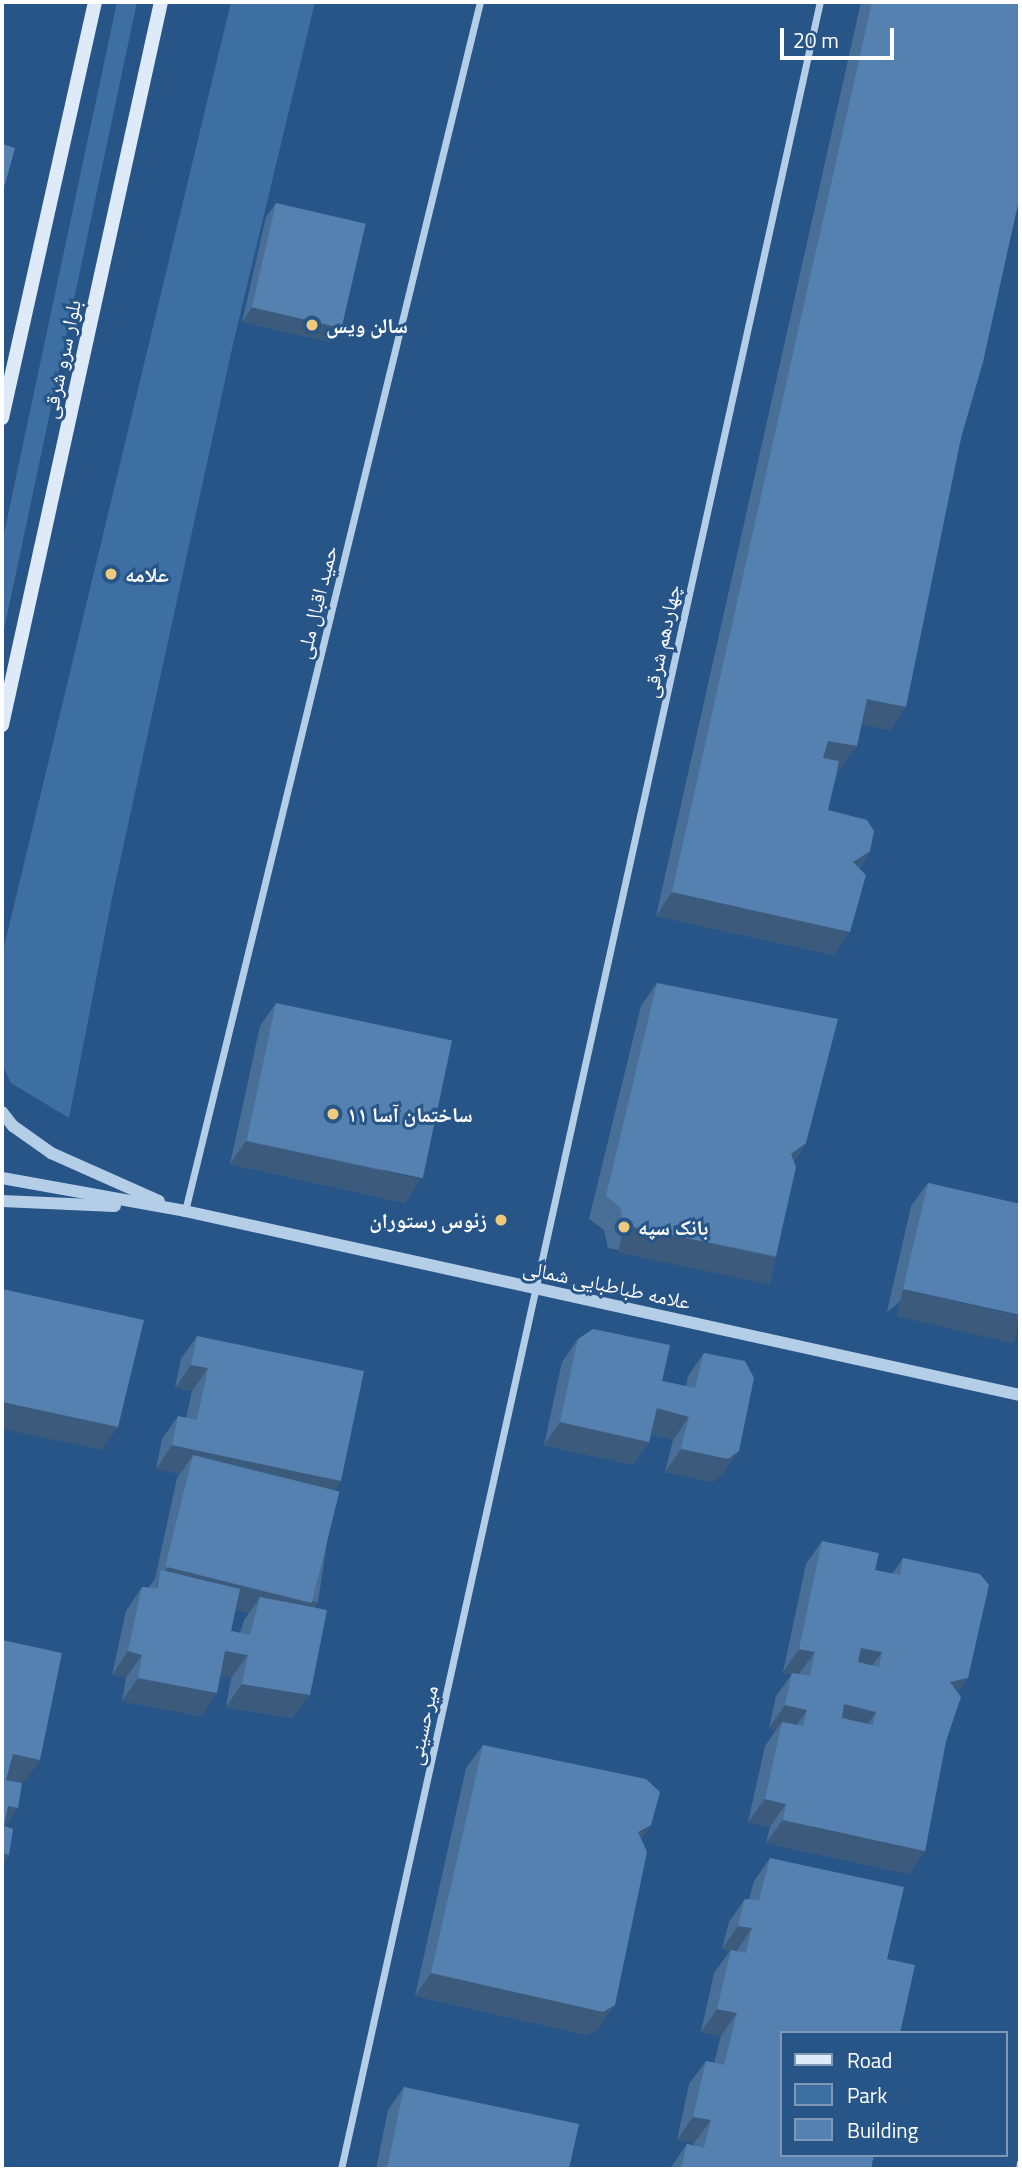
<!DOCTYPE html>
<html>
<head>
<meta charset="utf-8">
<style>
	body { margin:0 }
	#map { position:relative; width:1022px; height:2171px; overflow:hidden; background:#285587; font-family:"Titillium Web","Noto Naskh Arabic",sans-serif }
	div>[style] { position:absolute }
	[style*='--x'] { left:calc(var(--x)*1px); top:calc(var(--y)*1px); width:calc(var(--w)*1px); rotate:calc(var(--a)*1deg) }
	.green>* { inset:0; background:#3d6fa3 }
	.minor>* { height:7px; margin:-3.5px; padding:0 3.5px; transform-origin:3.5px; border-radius:3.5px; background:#b4cee8 }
	.tertiary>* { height:12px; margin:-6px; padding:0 6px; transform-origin:6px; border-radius:6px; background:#b4cee8 }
	.secondary>* { height:14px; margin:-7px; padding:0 7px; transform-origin:7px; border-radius:7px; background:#deeaf7 }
	.wall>* { inset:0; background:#496f97 }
	.shaded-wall>* { inset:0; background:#3c5a7b; transform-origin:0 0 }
	.building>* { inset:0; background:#5581b0; transform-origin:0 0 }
	.dots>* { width:19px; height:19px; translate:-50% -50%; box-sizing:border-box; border:4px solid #285587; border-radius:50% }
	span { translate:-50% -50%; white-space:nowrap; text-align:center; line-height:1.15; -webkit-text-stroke:6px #285587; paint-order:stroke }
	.poi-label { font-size:21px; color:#fff; font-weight:700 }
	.left { translate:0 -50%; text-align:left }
	.right { translate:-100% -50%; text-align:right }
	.street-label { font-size:21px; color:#fff }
	.frame { position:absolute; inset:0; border:4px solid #fff; pointer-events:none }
	.legend { position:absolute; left:780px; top:2031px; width:228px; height:126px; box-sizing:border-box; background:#285587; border:2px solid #7e99b7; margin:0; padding:9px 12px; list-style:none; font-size:21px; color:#fff }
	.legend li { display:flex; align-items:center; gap:14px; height:35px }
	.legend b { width:35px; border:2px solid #7e99b7 }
	.scale { position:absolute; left:780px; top:28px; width:114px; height:32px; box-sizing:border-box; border:4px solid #fff; border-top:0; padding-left:9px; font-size:21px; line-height:24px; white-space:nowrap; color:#fff; -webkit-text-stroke:5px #285587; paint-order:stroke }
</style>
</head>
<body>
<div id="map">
	<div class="green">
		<div style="clip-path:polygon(117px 2px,137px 2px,2px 639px,2px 543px)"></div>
		<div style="clip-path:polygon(231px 2px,315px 2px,233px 344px,112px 898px,69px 1118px,11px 1083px,2px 1064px,2px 955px)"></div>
	</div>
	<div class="minor">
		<div style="--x:185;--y:1211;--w:1244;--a:-76.29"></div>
		<div style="--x:341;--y:2169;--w:2219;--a:-77.54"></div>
		<div style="--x:1019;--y:2169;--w:6;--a:-81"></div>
	</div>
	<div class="tertiary">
		<div style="--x:2;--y:1112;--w:18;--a:52"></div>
		<div style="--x:13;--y:1126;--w:47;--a:35.4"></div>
		<div style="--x:51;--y:1153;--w:118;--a:24"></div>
		<div style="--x:2;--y:1178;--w:186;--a:10.2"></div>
		<div style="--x:185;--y:1211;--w:855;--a:12.43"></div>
		<div style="--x:2;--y:1201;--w:113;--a:2.5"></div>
	</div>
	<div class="secondary">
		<div style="--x:2;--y:418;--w:426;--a:-77.4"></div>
		<div style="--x:2;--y:725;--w:740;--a:-77.6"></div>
	</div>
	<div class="wall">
		<div style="clip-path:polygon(861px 2px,1020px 2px,961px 438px,890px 730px,862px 724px,841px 769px,838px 769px,828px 810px,870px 851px,859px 868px,834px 955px,656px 916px)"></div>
		<div style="clip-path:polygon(276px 203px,342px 328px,332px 342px,242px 322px,266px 217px)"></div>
		<div style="clip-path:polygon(657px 983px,806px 1143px,794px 1161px,776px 1256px,760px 1279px,608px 1248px,604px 1230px,589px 1219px,641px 1006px)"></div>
		<div style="clip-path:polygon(276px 1003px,405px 1203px,230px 1164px,260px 1026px)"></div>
		<div style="clip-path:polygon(928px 1183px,1020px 1204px,887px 1312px,911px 1206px)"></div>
		<div style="clip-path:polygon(evenodd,197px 1336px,335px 1489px,318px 1602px,314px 1608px,293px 1718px,226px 1707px,231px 1678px,221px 1676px,201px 1716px,122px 1701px,126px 1678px,112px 1675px,126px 1611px,142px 1587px,148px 1588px,155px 1579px,177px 1478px,180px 1474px,156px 1469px,162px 1439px,178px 1416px,186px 1418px,192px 1391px,175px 1388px,181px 1359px,197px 1336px,235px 1609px,249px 1613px,244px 1620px,240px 1633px,231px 1631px,235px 1609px)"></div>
		<div style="clip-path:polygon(578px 1339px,662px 1381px,686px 1386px,688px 1376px,704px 1353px,723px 1474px,712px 1482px,665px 1472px,673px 1440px,651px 1434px,649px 1442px,633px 1465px,544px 1445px,562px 1362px)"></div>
		<div style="clip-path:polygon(822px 1541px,875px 1570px,892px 1574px,903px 1558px,958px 1693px,946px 1741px,925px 1851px,909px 1874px,766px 1843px,770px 1827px,748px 1822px,765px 1746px,776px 1730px,769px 1728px,776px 1696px,792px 1674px,783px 1672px,806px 1564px)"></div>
		<div style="clip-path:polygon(483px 1745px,651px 1825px,641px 1839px,599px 2028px,587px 2035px,415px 1996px,466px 1768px)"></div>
		<div style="clip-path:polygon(770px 1858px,887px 1959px,871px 2169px,670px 2169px,687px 2144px,694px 2146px,694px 2143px,677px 2140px,689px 2084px,706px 2061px,714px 2063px,721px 2036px,701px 2032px,714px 1973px,730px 1951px,722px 1949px,729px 1922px,745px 1899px,749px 1899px,754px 1881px)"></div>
		<div style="clip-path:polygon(404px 2087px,569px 2169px,376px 2169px,388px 2110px)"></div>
	</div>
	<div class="shaded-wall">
		<div style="clip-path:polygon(252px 307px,342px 328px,332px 342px,242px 322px)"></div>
		<div style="clip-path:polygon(867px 699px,906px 707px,890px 730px,851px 722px)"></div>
		<div style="clip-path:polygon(828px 741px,857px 746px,841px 769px,811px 764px)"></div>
		<div style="clip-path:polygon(870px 851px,854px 874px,853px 862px)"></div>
		<div style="clip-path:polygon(672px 892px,850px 932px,834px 955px,656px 916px)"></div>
		<div style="clip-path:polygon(246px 1141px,421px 1179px,405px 1203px,230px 1164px)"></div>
		<div style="clip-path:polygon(806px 1143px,790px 1166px,791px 1154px)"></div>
		<div style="left:624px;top:1225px;width:155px;height:28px;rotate:12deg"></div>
		<div style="left:903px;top:1289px;width:120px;height:28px;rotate:13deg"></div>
		<div style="clip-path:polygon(191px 1365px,208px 1368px,192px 1391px,175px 1388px)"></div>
		<div style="clip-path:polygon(2px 1402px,118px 1427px,102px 1450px,2px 1429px)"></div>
		<div style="clip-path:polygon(657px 1408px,689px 1417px,673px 1440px,641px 1431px)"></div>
		<div style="clip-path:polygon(560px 1422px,649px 1442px,633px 1465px,544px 1445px)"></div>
		<div style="clip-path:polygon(172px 1445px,341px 1481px,325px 1504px,193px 1455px,180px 1474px,156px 1469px)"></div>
		<div style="clip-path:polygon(681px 1449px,739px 1451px,723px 1474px,712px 1482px,665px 1472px)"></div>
		<div style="clip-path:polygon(168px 1567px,318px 1602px,302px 1625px,260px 1597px,249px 1613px,155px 1590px,158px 1581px)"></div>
		<div style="clip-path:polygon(861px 1648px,882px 1652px,866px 1675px,845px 1671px)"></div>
		<div style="clip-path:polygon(799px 1649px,815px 1652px,798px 1675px,783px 1672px)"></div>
		<div style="clip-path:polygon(128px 1651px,142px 1655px,126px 1678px,112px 1675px)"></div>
		<div style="clip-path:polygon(225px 1651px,248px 1655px,231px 1678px,209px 1674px)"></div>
		<div style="clip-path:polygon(138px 1678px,217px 1693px,201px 1716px,122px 1701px)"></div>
		<div style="clip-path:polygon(968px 1678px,951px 1702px,950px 1682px)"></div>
		<div style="clip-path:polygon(242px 1684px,310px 1695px,293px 1718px,226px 1707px)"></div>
		<div style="clip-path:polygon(844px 1704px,876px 1712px,860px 1735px,828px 1727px)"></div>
		<div style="clip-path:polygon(785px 1705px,807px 1710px,791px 1733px,782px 1722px,776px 1730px,769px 1728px)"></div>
		<div style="clip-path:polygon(13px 1754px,40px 1760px,24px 1783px,2px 1778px)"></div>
		<div style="clip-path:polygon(765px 1799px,786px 1804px,770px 1827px,748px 1822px)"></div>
		<div style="clip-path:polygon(8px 1806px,18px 1808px,2px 1831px)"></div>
		<div style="clip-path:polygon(783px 1820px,925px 1851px,909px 1874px,766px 1843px)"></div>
		<div style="clip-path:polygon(651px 1825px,635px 1848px,638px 1832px)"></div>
		<div style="clip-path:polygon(2px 1853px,9px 1855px,2px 1865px)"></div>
		<div style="clip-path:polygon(738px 1926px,752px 1928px,736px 1952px,722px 1949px)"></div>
		<div style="clip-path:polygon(431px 1973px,615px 2005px,599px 2028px,587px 2035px,415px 1996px)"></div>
		<div style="clip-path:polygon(717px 2009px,737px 2013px,721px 2036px,701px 2032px)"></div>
		<div style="clip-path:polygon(693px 2117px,711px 2120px,694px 2143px,677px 2140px)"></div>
	</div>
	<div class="building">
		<div style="clip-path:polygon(872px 2px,1020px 2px,1020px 195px,983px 362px,961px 438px,906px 707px,867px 699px,857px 746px,828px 741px,823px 758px,839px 761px,828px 810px,867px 820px,874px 831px,870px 851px,853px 862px,866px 875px,850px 932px,672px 892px)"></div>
		<div style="clip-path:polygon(2px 144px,15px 148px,2px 195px)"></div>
		<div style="left:276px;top:203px;width:92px;height:107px;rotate:13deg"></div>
		<div style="clip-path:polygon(657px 983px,838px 1019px,806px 1143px,791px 1154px,796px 1167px,776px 1256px,624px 1225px,620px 1207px,606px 1196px)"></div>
		<div style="left:276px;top:1003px;width:180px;height:141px;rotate:12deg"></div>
		<div style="clip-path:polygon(928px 1183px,1020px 1204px,1020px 1315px,903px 1289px)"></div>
		<div style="clip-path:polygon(2px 1289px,144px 1320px,118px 1427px,2px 1402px)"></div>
		<div style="clip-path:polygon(593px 1329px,670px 1345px,662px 1381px,695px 1388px,704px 1353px,745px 1361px,754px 1378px,739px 1451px,728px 1459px,681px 1449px,689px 1417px,657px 1408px,649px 1442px,560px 1422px,578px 1339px)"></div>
		<div style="clip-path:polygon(197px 1336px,364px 1371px,341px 1481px,172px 1445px,178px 1416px,197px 1420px,208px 1368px,191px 1365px)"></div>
		<div style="left:193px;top:1455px;width:151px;height:115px;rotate:14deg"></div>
		<div style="clip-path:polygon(evenodd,822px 1541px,879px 1553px,875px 1570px,900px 1575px,903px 1558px,980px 1574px,989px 1585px,968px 1678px,950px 1682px,961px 1697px,946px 1741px,925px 1851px,783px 1820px,786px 1804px,765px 1799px,782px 1722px,803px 1726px,807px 1710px,785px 1705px,792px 1673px,810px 1676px,815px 1652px,799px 1649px,822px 1541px,861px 1648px,882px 1652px,879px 1667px,858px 1662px,861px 1648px,822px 1541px,844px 1704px,876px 1712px,873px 1725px,842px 1718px,844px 1704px)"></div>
		<div style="clip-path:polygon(161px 1570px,240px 1589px,231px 1631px,250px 1635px,260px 1597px,327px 1610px,310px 1695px,242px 1684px,248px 1655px,225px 1651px,217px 1693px,138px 1678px,142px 1655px,128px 1651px,142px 1587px,157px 1588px)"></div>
		<div style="clip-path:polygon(2px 1640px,62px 1653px,40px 1760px,13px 1754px,6px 1780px,22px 1783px,18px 1808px,8px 1806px,4px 1826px,13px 1829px,9px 1855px,2px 1853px)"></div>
		<div style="clip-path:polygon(483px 1745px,646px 1779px,660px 1792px,651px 1825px,638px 1832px,647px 1852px,615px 2005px,603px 2012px,431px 1973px)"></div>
		<div style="clip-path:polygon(770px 1858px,904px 1887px,887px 1959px,915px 1965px,900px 2033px,782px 2033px,782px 2155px,874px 2155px,871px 2169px,681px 2169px,687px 2144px,704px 2148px,711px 2120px,693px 2117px,706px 2061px,724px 2065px,737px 2013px,717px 2009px,731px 1950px,746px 1953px,752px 1928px,738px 1926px,745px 1899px,759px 1900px)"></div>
		<div style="clip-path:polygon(404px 2087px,579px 2124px,569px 2169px,387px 2169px)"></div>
	</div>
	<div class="dots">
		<div style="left:312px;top:325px;background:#f0c97a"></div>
		<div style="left:111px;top:574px;background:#f0c97a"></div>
		<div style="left:333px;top:1114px;background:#f0c97a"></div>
		<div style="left:501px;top:1220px;background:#f0c97a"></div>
		<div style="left:624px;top:1227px;background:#f0c97a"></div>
	</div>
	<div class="poi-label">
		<span class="left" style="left:326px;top:325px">سالن ویس</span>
		<span class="left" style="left:125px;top:574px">علامه</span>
		<span class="left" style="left:347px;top:1114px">ساختمان آسا ۱۱</span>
		<span class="right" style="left:487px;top:1220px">زئوس رستوران</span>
		<span class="left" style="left:638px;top:1227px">بانک سپه</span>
	</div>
	<div class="street-label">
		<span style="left:61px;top:359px;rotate:-78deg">بلوار سرو شرقی</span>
		<span style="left:316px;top:602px;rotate:-76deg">حمید اقبال ملی</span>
		<span style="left:661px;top:641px;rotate:-78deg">چهاردهم شرقی</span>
		<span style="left:607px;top:1284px;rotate:12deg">علامه طباطبایی شمالی</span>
		<span style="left:422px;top:1725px;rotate:-78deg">میرحسینی</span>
	</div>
	<div class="frame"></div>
	<ul class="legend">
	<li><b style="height:9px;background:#deeaf7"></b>Road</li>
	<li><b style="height:19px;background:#3d6fa3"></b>Park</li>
	<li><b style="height:19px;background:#5581b0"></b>Building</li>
	</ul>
	<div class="scale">20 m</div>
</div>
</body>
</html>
